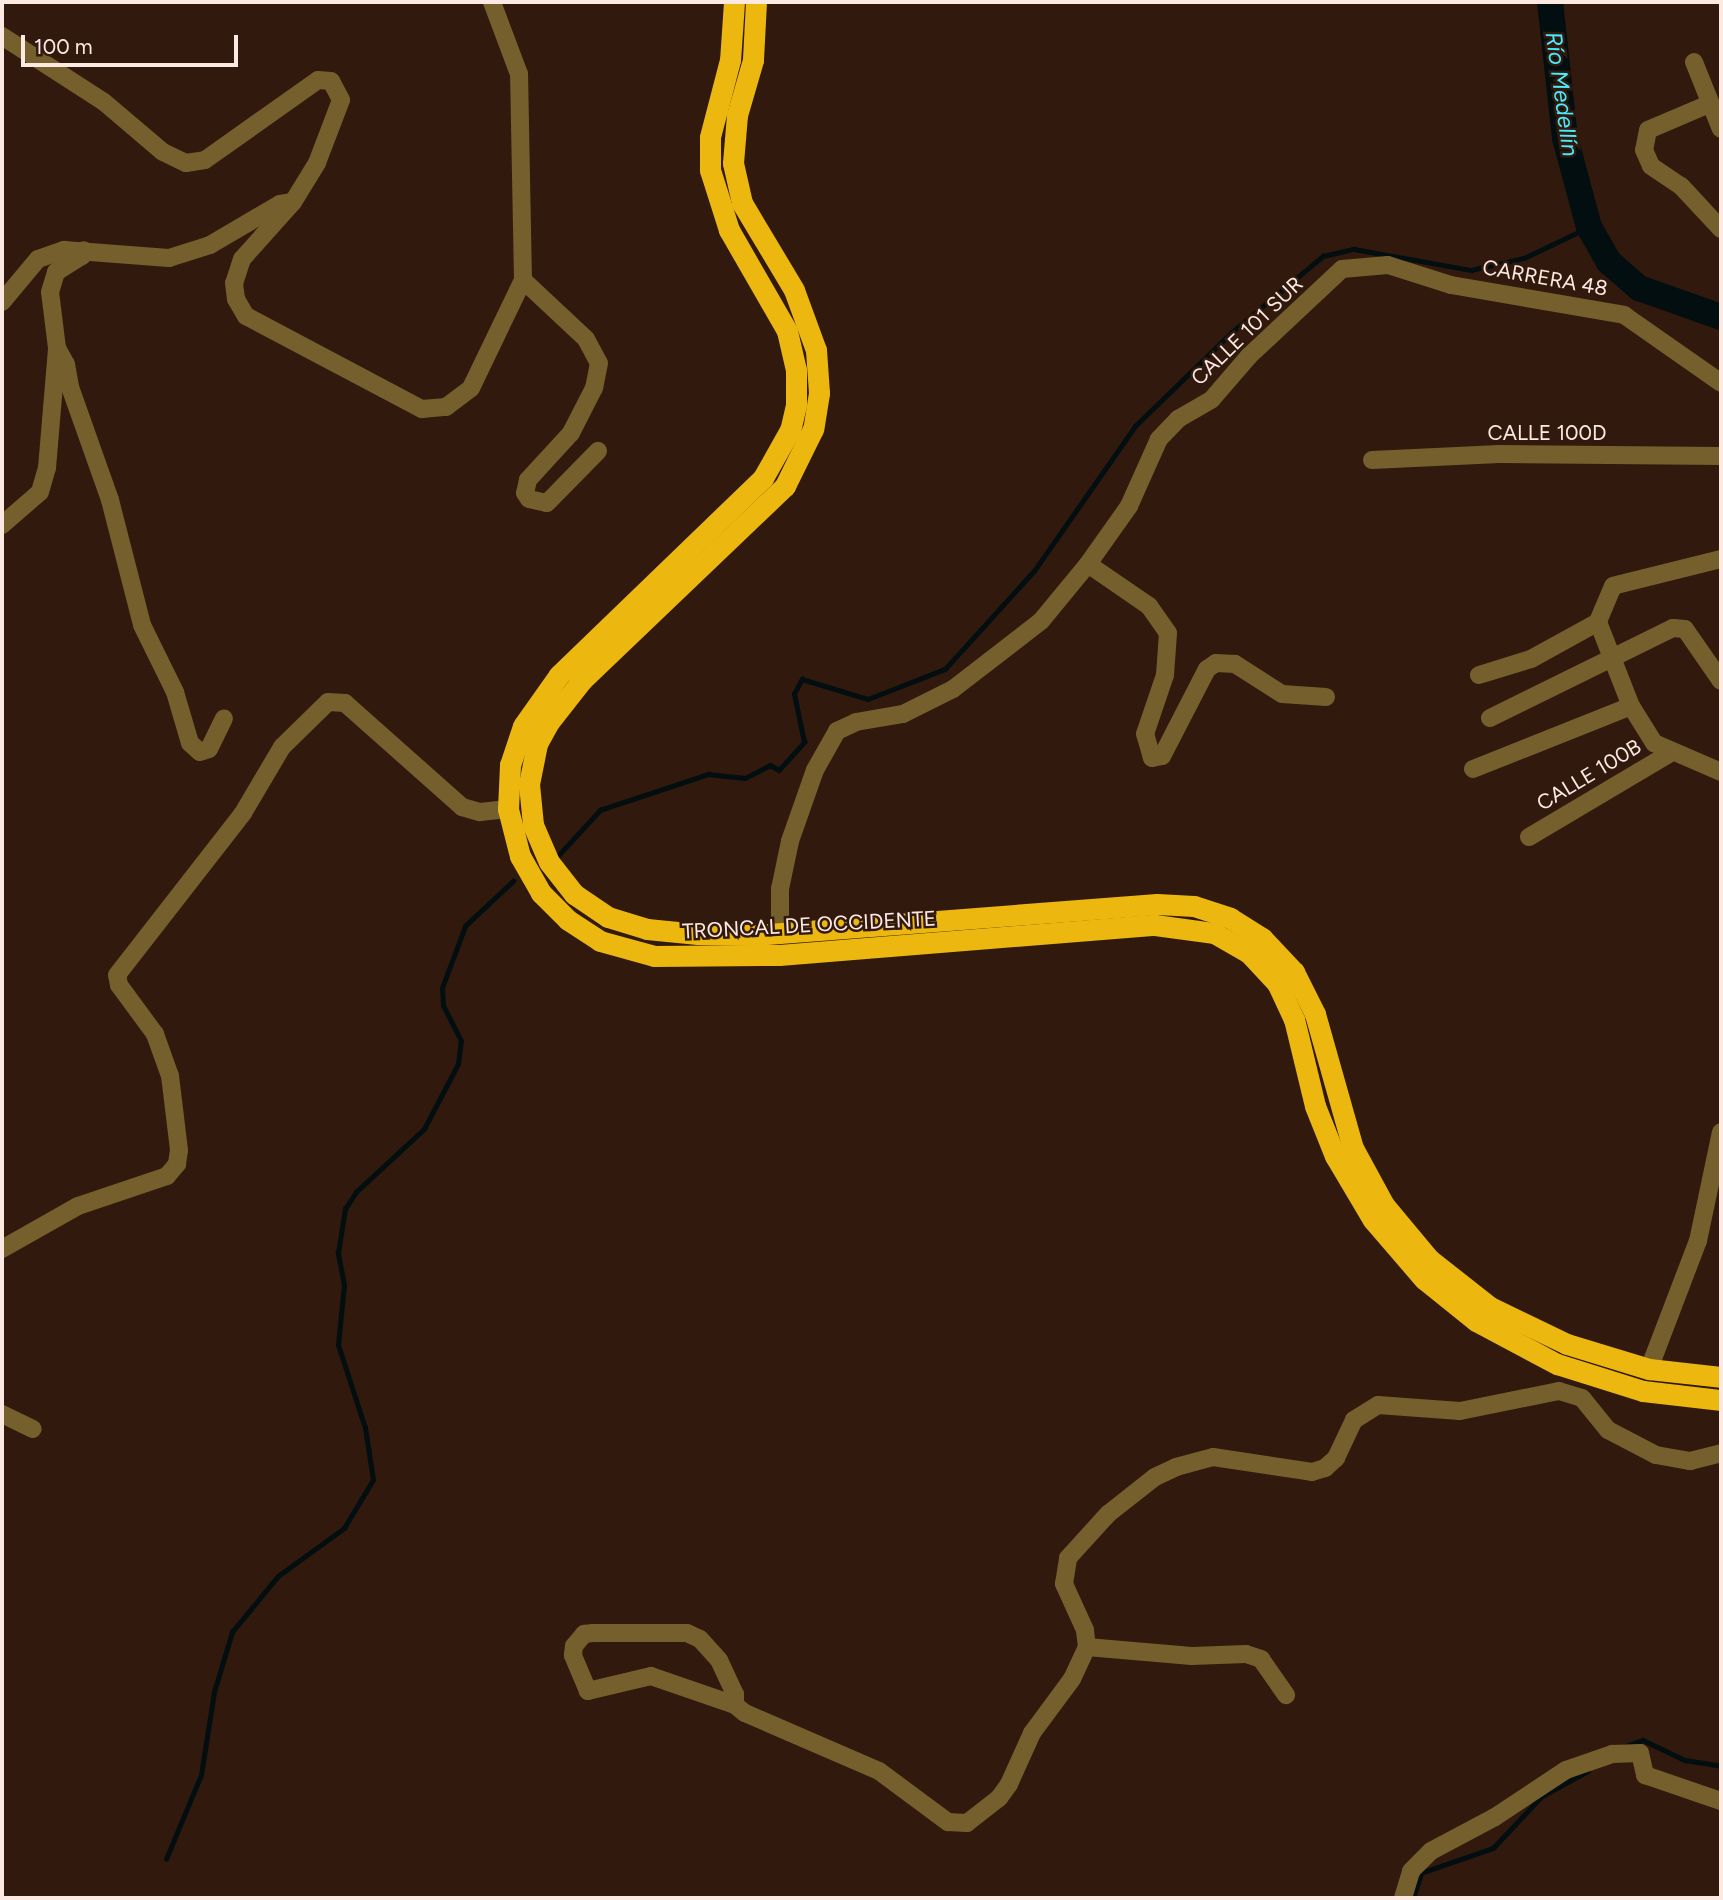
<!DOCTYPE html>
<html>
<head>
<meta charset="utf-8">
<style>
	body { margin:0 }
	#map { position:relative; width:1723px; height:1900px; overflow:hidden; background:#31190e; font-family:Figtree,sans-serif }
	div>[style] { position:absolute }
	[style*='--x'] { left:calc(var(--x)*1px); top:calc(var(--y)*1px); width:calc(var(--w)*1px); rotate:calc(var(--a)*1deg) }
	.stream>* { height:4.5px; margin:-2.25px; padding:0 2.25px; transform-origin:2.25px; border-radius:2.25px; background:#020e10 }
	.river>* { height:26px; margin:-13px; padding:0 13px; transform-origin:13px; border-radius:13px; background:#020e10 }
	.minor>* { height:18px; margin:-9px; padding:0 9px; transform-origin:9px; border-radius:9px; background:#745f2d }
	.highway>* { height:21px; margin:-10.5px; padding:0 10.5px; transform-origin:10.5px; border-radius:10.5px; background:#ecb70f }
	span { translate:-50% -50%; white-space:nowrap; text-align:center; line-height:1.15; -webkit-text-stroke:5px #31190e; paint-order:stroke }
	.street-label { font-size:21px; color:#fbe9e2 }
	.water-label { font-size:23px; color:#48ecfd; font-style:italic }
	.frame { position:absolute; inset:0; border:4px solid #fbe9e2; pointer-events:none }
	.scale { position:absolute; left:21px; top:35px; width:217px; height:32px; box-sizing:border-box; border:4px solid #fbe9e2; border-top:0; padding-left:9px; font-size:21px; line-height:24px; white-space:nowrap; color:#fbe9e2; -webkit-text-stroke:5px #31190e; paint-order:stroke }
</style>
</head>
<body>
<div id="map">
	<div class="stream">
		<div style="--x:555;--y:859;--w:67;--a:-47.4"></div>
		<div style="--x:600;--y:810;--w:114;--a:-18.4"></div>
		<div style="--x:708;--y:774;--w:37;--a:6"></div>
		<div style="--x:745;--y:778;--w:28;--a:-27"></div>
		<div style="--x:770;--y:765;--w:10;--a:29"></div>
		<div style="--x:779;--y:770;--w:38;--a:-48"></div>
		<div style="--x:804;--y:742;--w:49;--a:-101.8"></div>
		<div style="--x:794;--y:694;--w:17;--a:-62"></div>
		<div style="--x:802;--y:679;--w:69;--a:16.9"></div>
		<div style="--x:868;--y:699;--w:83;--a:-21.3"></div>
		<div style="--x:945;--y:669;--w:132;--a:-47.8"></div>
		<div style="--x:1034;--y:571;--w:177;--a:-55.1"></div>
		<div style="--x:1135;--y:426;--w:135;--a:-44.1"></div>
		<div style="--x:1232;--y:332;--w:119;--a:-39.9"></div>
		<div style="--x:1323;--y:256;--w:32;--a:-13"></div>
		<div style="--x:1354;--y:249;--w:119;--a:10.2"></div>
		<div style="--x:1471;--y:270;--w:54;--a:-12.8"></div>
		<div style="--x:1524;--y:258;--w:72;--a:-25.5"></div>
		<div style="--x:1626;--y:1746;--w:18;--a:-19"></div>
		<div style="--x:1643;--y:1740;--w:47;--a:25.5"></div>
		<div style="--x:1685;--y:1760;--w:36;--a:9"></div>
		<div style="--x:166;--y:1859;--w:91;--a:-67.4"></div>
		<div style="--x:201;--y:1775;--w:84;--a:-81.1"></div>
		<div style="--x:214;--y:1692;--w:63;--a:-73.3"></div>
		<div style="--x:232;--y:1632;--w:72;--a:-50.6"></div>
		<div style="--x:278;--y:1576;--w:82;--a:-36"></div>
		<div style="--x:344;--y:1528;--w:56;--a:-58.9"></div>
		<div style="--x:373;--y:1480;--w:53;--a:-98.7"></div>
		<div style="--x:365;--y:1428;--w:87;--a:-108"></div>
		<div style="--x:338;--y:1345;--w:60;--a:-84.3"></div>
		<div style="--x:344;--y:1285;--w:33;--a:-101"></div>
		<div style="--x:338;--y:1253;--w:45;--a:-81"></div>
		<div style="--x:345;--y:1209;--w:20;--a:-57"></div>
		<div style="--x:356;--y:1192;--w:93;--a:-42.8"></div>
		<div style="--x:424;--y:1129;--w:73;--a:-62.4"></div>
		<div style="--x:458;--y:1064;--w:23;--a:-83"></div>
		<div style="--x:461;--y:1041;--w:39;--a:-117"></div>
		<div style="--x:443;--y:1006;--w:18;--a:-93"></div>
		<div style="--x:442;--y:988;--w:66;--a:-69.6"></div>
		<div style="--x:465;--y:926;--w:66;--a:-43.2"></div>
		<div style="--x:1413;--y:1898;--w:26;--a:-72"></div>
		<div style="--x:1421;--y:1873;--w:76;--a:-19.1"></div>
		<div style="--x:1493;--y:1848;--w:71;--a:-46.7"></div>
		<div style="--x:1542;--y:1796;--w:52;--a:-28.5"></div>
	</div>
	<div class="river">
		<div style="--x:1550;--y:2;--w:137;--a:83.7"></div>
		<div style="--x:1565;--y:138;--w:92;--a:74.9"></div>
		<div style="--x:1589;--y:227;--w:40;--a:60.3"></div>
		<div style="--x:1609;--y:262;--w:40;--a:41"></div>
		<div style="--x:1639;--y:288;--w:87;--a:19.5"></div>
	</div>
	<div class="minor">
		<div style="--x:2;--y:36;--w:121;--a:32.9"></div>
		<div style="--x:104;--y:102;--w:77;--a:40.3"></div>
		<div style="--x:163;--y:152;--w:25;--a:26"></div>
		<div style="--x:186;--y:163;--w:19;--a:-9"></div>
		<div style="--x:205;--y:160;--w:138;--a:-35.3"></div>
		<div style="--x:318;--y:80;--w:13;--a:4"></div>
		<div style="--x:331;--y:81;--w:21;--a:62"></div>
		<div style="--x:341;--y:100;--w:67;--a:110.9"></div>
		<div style="--x:317;--y:163;--w:46;--a:121.6"></div>
		<div style="--x:293;--y:202;--w:76;--a:131.8"></div>
		<div style="--x:242;--y:259;--w:25;--a:108"></div>
		<div style="--x:234;--y:283;--w:16;--a:83"></div>
		<div style="--x:236;--y:299;--w:20;--a:60"></div>
		<div style="--x:246;--y:316;--w:199;--a:27.9"></div>
		<div style="--x:422;--y:409;--w:24;--a:-5"></div>
		<div style="--x:446;--y:407;--w:31;--a:-37"></div>
		<div style="--x:471;--y:388;--w:120;--a:-64.3"></div>
		<div style="--x:523;--y:280;--w:206;--a:-91.1"></div>
		<div style="--x:519;--y:74;--w:77;--a:-110.6"></div>
		<div style="--x:1694;--y:62;--w:72;--a:68.1"></div>
		<div style="--x:1709;--y:104;--w:66;--a:156.9"></div>
		<div style="--x:1648;--y:130;--w:20;--a:101"></div>
		<div style="--x:1644;--y:150;--w:17;--a:66"></div>
		<div style="--x:1651;--y:166;--w:36;--a:34"></div>
		<div style="--x:1681;--y:186;--w:59;--a:47.1"></div>
		<div style="--x:523;--y:280;--w:86;--a:43.1"></div>
		<div style="--x:586;--y:339;--w:27;--a:62"></div>
		<div style="--x:599;--y:363;--w:25;--a:101"></div>
		<div style="--x:594;--y:388;--w:51;--a:117.1"></div>
		<div style="--x:571;--y:433;--w:64;--a:132.5"></div>
		<div style="--x:528;--y:480;--w:13;--a:103"></div>
		<div style="--x:525;--y:493;--w:7;--a:56"></div>
		<div style="--x:529;--y:499;--w:18;--a:13"></div>
		<div style="--x:547;--y:503;--w:73;--a:-45.6"></div>
		<div style="--x:2;--y:302;--w:56;--a:-50.1"></div>
		<div style="--x:38;--y:259;--w:28;--a:-19"></div>
		<div style="--x:64;--y:250;--w:105;--a:4.4"></div>
		<div style="--x:169;--y:258;--w:43;--a:-17.6"></div>
		<div style="--x:210;--y:245;--w:81;--a:-30.4"></div>
		<div style="--x:280;--y:204;--w:13;--a:-9"></div>
		<div style="--x:57;--y:348;--w:18;--a:61"></div>
		<div style="--x:66;--y:364;--w:23;--a:80"></div>
		<div style="--x:70;--y:387;--w:120;--a:70.5"></div>
		<div style="--x:110;--y:500;--w:129;--a:75.6"></div>
		<div style="--x:142;--y:625;--w:75;--a:63.8"></div>
		<div style="--x:175;--y:692;--w:53;--a:73.6"></div>
		<div style="--x:190;--y:743;--w:13;--a:42"></div>
		<div style="--x:200;--y:752;--w:9;--a:-18"></div>
		<div style="--x:209;--y:749;--w:34;--a:-64"></div>
		<div style="--x:1372;--y:460;--w:127;--a:-2.7"></div>
		<div style="--x:1499;--y:454;--w:222;--a:0.5"></div>
		<div style="--x:2;--y:525;--w:50;--a:-41"></div>
		<div style="--x:40;--y:492;--w:25;--a:-74"></div>
		<div style="--x:47;--y:468;--w:120;--a:-85.2"></div>
		<div style="--x:57;--y:348;--w:56;--a:-97.1"></div>
		<div style="--x:50;--y:292;--w:21;--a:-73"></div>
		<div style="--x:56;--y:272;--w:31;--a:-32"></div>
		<div style="--x:82;--y:256;--w:6;--a:-72"></div>
		<div style="--x:1721;--y:559;--w:111;--a:166"></div>
		<div style="--x:1613;--y:586;--w:39;--a:113"></div>
		<div style="--x:1598;--y:622;--w:90;--a:68.6"></div>
		<div style="--x:1631;--y:706;--w:44;--a:58.1"></div>
		<div style="--x:1654;--y:743;--w:73;--a:23.4"></div>
		<div style="--x:1479;--y:675;--w:54;--a:-17.1"></div>
		<div style="--x:1531;--y:659;--w:77;--a:-28.9"></div>
		<div style="--x:1326;--y:697;--w:44;--a:-176.1"></div>
		<div style="--x:1282;--y:694;--w:56;--a:-147.4"></div>
		<div style="--x:1235;--y:664;--w:19;--a:-177"></div>
		<div style="--x:1216;--y:663;--w:11;--a:146"></div>
		<div style="--x:1207;--y:669;--w:98;--a:117.3"></div>
		<div style="--x:1162;--y:756;--w:10;--a:169"></div>
		<div style="--x:1152;--y:758;--w:25;--a:-106"></div>
		<div style="--x:1145;--y:734;--w:62;--a:-71.3"></div>
		<div style="--x:1165;--y:675;--w:42;--a:-85.9"></div>
		<div style="--x:1168;--y:633;--w:33;--a:-125"></div>
		<div style="--x:1149;--y:606;--w:74;--a:-145.5"></div>
		<div style="--x:1088;--y:564;--w:71;--a:-54.7"></div>
		<div style="--x:1129;--y:506;--w:73;--a:-65.9"></div>
		<div style="--x:1159;--y:439;--w:28;--a:-46"></div>
		<div style="--x:1178;--y:419;--w:39;--a:-30"></div>
		<div style="--x:1212;--y:399;--w:57;--a:-49.3"></div>
		<div style="--x:1249;--y:356;--w:127;--a:-43.1"></div>
		<div style="--x:1342;--y:269;--w:46;--a:-5"></div>
		<div style="--x:1388;--y:265;--w:66;--a:17.6"></div>
		<div style="--x:1451;--y:285;--w:176;--a:9.8"></div>
		<div style="--x:1624;--y:315;--w:118;--a:35"></div>
		<div style="--x:1490;--y:718;--w:204;--a:-26.2"></div>
		<div style="--x:1673;--y:628;--w:12;--a:5"></div>
		<div style="--x:1685;--y:629;--w:63;--a:55.3"></div>
		<div style="--x:1473;--y:769;--w:170;--a:-21.7"></div>
		<div style="--x:1529;--y:837;--w:166;--a:-30.7"></div>
		<div style="--x:780;--y:933;--w:44;--a:-90"></div>
		<div style="--x:780;--y:889;--w:49;--a:-78.2"></div>
		<div style="--x:790;--y:841;--w:75;--a:-70.6"></div>
		<div style="--x:815;--y:770;--w:45;--a:-60.6"></div>
		<div style="--x:837;--y:731;--w:21;--a:-25"></div>
		<div style="--x:856;--y:722;--w:48;--a:-9.7"></div>
		<div style="--x:903;--y:714;--w:56;--a:-26.6"></div>
		<div style="--x:953;--y:689;--w:111;--a:-37.7"></div>
		<div style="--x:1041;--y:621;--w:74;--a:-50.5"></div>
		<div style="--x:2;--y:1249;--w:87;--a:-29.5"></div>
		<div style="--x:78;--y:1206;--w:94;--a:-18.6"></div>
		<div style="--x:167;--y:1176;--w:16;--a:-50"></div>
		<div style="--x:177;--y:1164;--w:14;--a:-82"></div>
		<div style="--x:179;--y:1150;--w:75;--a:-96.9"></div>
		<div style="--x:170;--y:1076;--w:45;--a:-109.7"></div>
		<div style="--x:155;--y:1034;--w:61;--a:-126.3"></div>
		<div style="--x:119;--y:985;--w:10;--a:-101"></div>
		<div style="--x:117;--y:975;--w:205;--a:-52.1"></div>
		<div style="--x:243;--y:813;--w:77;--a:-59.4"></div>
		<div style="--x:282;--y:747;--w:64;--a:-44.4"></div>
		<div style="--x:328;--y:702;--w:17;--a:3"></div>
		<div style="--x:345;--y:703;--w:157;--a:41.6"></div>
		<div style="--x:462;--y:807;--w:19;--a:16"></div>
		<div style="--x:480;--y:812;--w:28;--a:-6"></div>
		<div style="--x:1649;--y:1369;--w:137;--a:-69.1"></div>
		<div style="--x:1698;--y:1241;--w:111;--a:-78.1"></div>
		<div style="--x:2;--y:1414;--w:34;--a:26"></div>
		<div style="--x:1087;--y:1647;--w:105;--a:4.9"></div>
		<div style="--x:1192;--y:1656;--w:54;--a:-2.1"></div>
		<div style="--x:1246;--y:1654;--w:16;--a:18"></div>
		<div style="--x:1261;--y:1659;--w:44;--a:55.2"></div>
		<div style="--x:735;--y:1705;--w:89;--a:-161"></div>
		<div style="--x:651;--y:1676;--w:65;--a:166.6"></div>
		<div style="--x:588;--y:1691;--w:39;--a:-113"></div>
		<div style="--x:573;--y:1655;--w:9;--a:-84"></div>
		<div style="--x:574;--y:1646;--w:16;--a:-50"></div>
		<div style="--x:584;--y:1634;--w:9;--a:-6"></div>
		<div style="--x:593;--y:1633;--w:94;--a:0"></div>
		<div style="--x:687;--y:1633;--w:14;--a:25"></div>
		<div style="--x:700;--y:1639;--w:28;--a:48"></div>
		<div style="--x:719;--y:1660;--w:38;--a:65"></div>
		<div style="--x:735;--y:1694;--w:11;--a:90"></div>
		<div style="--x:735;--y:1705;--w:13;--a:39"></div>
		<div style="--x:745;--y:1713;--w:146;--a:23.4"></div>
		<div style="--x:879;--y:1771;--w:86;--a:36.5"></div>
		<div style="--x:948;--y:1822;--w:19;--a:3"></div>
		<div style="--x:967;--y:1823;--w:41;--a:-38"></div>
		<div style="--x:999;--y:1798;--w:17;--a:-54"></div>
		<div style="--x:1009;--y:1784;--w:56;--a:-65.7"></div>
		<div style="--x:1032;--y:1733;--w:67;--a:-53.5"></div>
		<div style="--x:1072;--y:1679;--w:35;--a:-65"></div>
		<div style="--x:1087;--y:1647;--w:17;--a:-97"></div>
		<div style="--x:1085;--y:1630;--w:51;--a:-114.5"></div>
		<div style="--x:1064;--y:1584;--w:26;--a:-81"></div>
		<div style="--x:1068;--y:1558;--w:59;--a:-47.7"></div>
		<div style="--x:1108;--y:1514;--w:60;--a:-38.2"></div>
		<div style="--x:1155;--y:1477;--w:23;--a:-25"></div>
		<div style="--x:1176;--y:1467;--w:38;--a:-15"></div>
		<div style="--x:1213;--y:1457;--w:100;--a:8.6"></div>
		<div style="--x:1312;--y:1472;--w:14;--a:-17"></div>
		<div style="--x:1325;--y:1468;--w:15;--a:-42"></div>
		<div style="--x:1336;--y:1458;--w:42;--a:-64.7"></div>
		<div style="--x:1354;--y:1420;--w:28;--a:-32"></div>
		<div style="--x:1378;--y:1405;--w:82;--a:4.2"></div>
		<div style="--x:1460;--y:1411;--w:101;--a:-11.4"></div>
		<div style="--x:1559;--y:1391;--w:24;--a:17"></div>
		<div style="--x:1582;--y:1398;--w:41;--a:50.9"></div>
		<div style="--x:1608;--y:1430;--w:54;--a:27.5"></div>
		<div style="--x:1656;--y:1455;--w:35;--a:10"></div>
		<div style="--x:1690;--y:1461;--w:32;--a:-14"></div>
		<div style="--x:1403;--y:1898;--w:28;--a:-73"></div>
		<div style="--x:1411;--y:1871;--w:28;--a:-45"></div>
		<div style="--x:1431;--y:1851;--w:72;--a:-28"></div>
		<div style="--x:1495;--y:1817;--w:85;--a:-33.5"></div>
		<div style="--x:1566;--y:1770;--w:49;--a:-19.2"></div>
		<div style="--x:1612;--y:1754;--w:28;--a:-2"></div>
		<div style="--x:1640;--y:1753;--w:23;--a:77"></div>
		<div style="--x:1645;--y:1775;--w:80;--a:18.9"></div>
	</div>
	<div class="highway">
		<div style="--x:734;--y:2;--w:58;--a:93.9"></div>
		<div style="--x:730;--y:60;--w:80;--a:104.6"></div>
		<div style="--x:710;--y:137;--w:33;--a:90"></div>
		<div style="--x:710;--y:170;--w:63;--a:72.4"></div>
		<div style="--x:729;--y:230;--w:116;--a:60.1"></div>
		<div style="--x:787;--y:331;--w:39;--a:77"></div>
		<div style="--x:796;--y:369;--w:36;--a:90"></div>
		<div style="--x:796;--y:405;--w:26;--a:103"></div>
		<div style="--x:790;--y:430;--w:55;--a:119.4"></div>
		<div style="--x:763;--y:478;--w:284;--a:136"></div>
		<div style="--x:559;--y:675;--w:62;--a:125.2"></div>
		<div style="--x:523;--y:726;--w:41;--a:108.4"></div>
		<div style="--x:510;--y:765;--w:44;--a:92.6"></div>
		<div style="--x:508;--y:809;--w:49;--a:75.7"></div>
		<div style="--x:520;--y:856;--w:43;--a:60.4"></div>
		<div style="--x:541;--y:893;--w:38;--a:45"></div>
		<div style="--x:568;--y:920;--w:38;--a:33"></div>
		<div style="--x:600;--y:941;--w:56;--a:15.5"></div>
		<div style="--x:654;--y:956;--w:125;--a:-0.5"></div>
		<div style="--x:779;--y:955;--w:377;--a:-4.6"></div>
		<div style="--x:1155;--y:925;--w:60;--a:7.7"></div>
		<div style="--x:1214;--y:933;--w:40;--a:29.7"></div>
		<div style="--x:1249;--y:953;--w:41;--a:47"></div>
		<div style="--x:1277;--y:983;--w:40;--a:65"></div>
		<div style="--x:1294;--y:1019;--w:89;--a:76.4"></div>
		<div style="--x:1315;--y:1106;--w:54;--a:68.2"></div>
		<div style="--x:1335;--y:1156;--w:74;--a:59.3"></div>
		<div style="--x:1373;--y:1220;--w:78;--a:49.2"></div>
		<div style="--x:1424;--y:1279;--w:67;--a:38.9"></div>
		<div style="--x:1476;--y:1321;--w:92;--a:28"></div>
		<div style="--x:1557;--y:1364;--w:90;--a:17.4"></div>
		<div style="--x:1643;--y:1391;--w:79;--a:6.6"></div>
		<div style="--x:756;--y:2;--w:58;--a:93"></div>
		<div style="--x:753;--y:60;--w:57;--a:106.2"></div>
		<div style="--x:737;--y:115;--w:48;--a:94.8"></div>
		<div style="--x:733;--y:163;--w:41;--a:77.3"></div>
		<div style="--x:742;--y:203;--w:101;--a:59.1"></div>
		<div style="--x:794;--y:290;--w:64;--a:69.9"></div>
		<div style="--x:816;--y:350;--w:43;--a:86"></div>
		<div style="--x:819;--y:393;--w:36;--a:99"></div>
		<div style="--x:813;--y:429;--w:64;--a:116.2"></div>
		<div style="--x:785;--y:486;--w:281;--a:136.3"></div>
		<div style="--x:582;--y:680;--w:53;--a:128.2"></div>
		<div style="--x:549;--y:722;--w:25;--a:119"></div>
		<div style="--x:537;--y:744;--w:41;--a:101.3"></div>
		<div style="--x:529;--y:784;--w:41;--a:84.4"></div>
		<div style="--x:533;--y:825;--w:40;--a:66.6"></div>
		<div style="--x:549;--y:862;--w:41;--a:52"></div>
		<div style="--x:574;--y:894;--w:41;--a:34.1"></div>
		<div style="--x:608;--y:917;--w:41;--a:17.1"></div>
		<div style="--x:647;--y:929;--w:51;--a:5.6"></div>
		<div style="--x:698;--y:934;--w:56;--a:1"></div>
		<div style="--x:754;--y:935;--w:404;--a:-4.4"></div>
		<div style="--x:1157;--y:904;--w:37;--a:3"></div>
		<div style="--x:1194;--y:906;--w:38;--a:18"></div>
		<div style="--x:1230;--y:918;--w:38;--a:32"></div>
		<div style="--x:1262;--y:938;--w:47;--a:46.7"></div>
		<div style="--x:1294;--y:972;--w:47;--a:63.4"></div>
		<div style="--x:1315;--y:1014;--w:139;--a:74.2"></div>
		<div style="--x:1353;--y:1148;--w:65;--a:61.5"></div>
		<div style="--x:1384;--y:1205;--w:70;--a:50.2"></div>
		<div style="--x:1429;--y:1259;--w:78;--a:38.2"></div>
		<div style="--x:1490;--y:1307;--w:85;--a:25.7"></div>
		<div style="--x:1567;--y:1344;--w:86;--a:17"></div>
		<div style="--x:1649;--y:1369;--w:72;--a:6.3"></div>
	</div>
	<div class="street-label">
		<span style="left:1545px;top:278px;rotate:10deg">CARRERA 48</span>
		<span style="left:1247px;top:331px;rotate:-44deg">CALLE 101 SUR</span>
		<span style="left:1547px;top:433px">CALLE 100D</span>
		<span style="left:1589px;top:775px;rotate:-31deg">CALLE 100B</span>
		<span style="left:809px;top:925px;rotate:-3deg">TRONCAL DE OCCIDENTE</span>
	</div>
	<div class="water-label">
		<span style="left:1562px;top:94px;rotate:82deg">Río Medellín</span>
	</div>
	<div class="frame"></div>
	<div class="scale">100 m</div>
</div>
</body>
</html>
